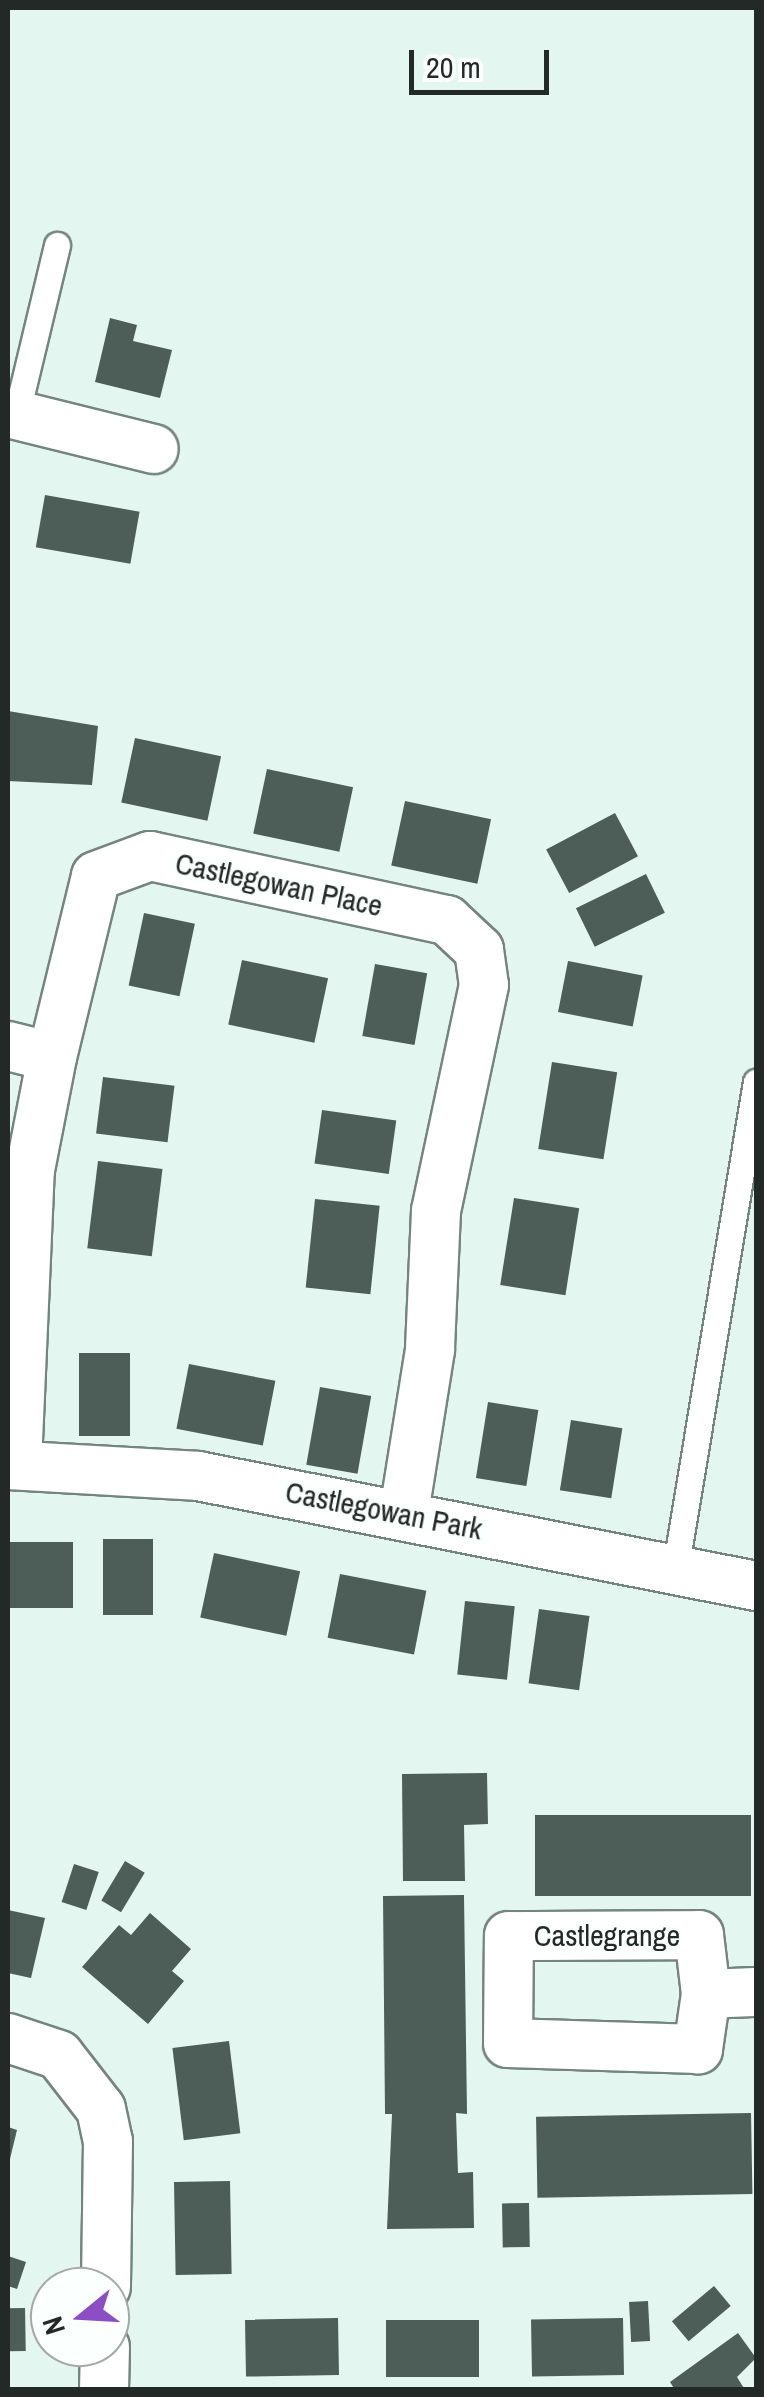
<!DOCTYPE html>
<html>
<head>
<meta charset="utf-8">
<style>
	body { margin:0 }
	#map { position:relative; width:764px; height:2397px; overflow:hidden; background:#e3f6f0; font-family:"Archivo Narrow",sans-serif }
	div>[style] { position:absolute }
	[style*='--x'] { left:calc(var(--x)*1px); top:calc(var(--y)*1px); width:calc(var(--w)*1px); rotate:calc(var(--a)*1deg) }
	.building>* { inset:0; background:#4d5d58; transform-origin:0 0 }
	.roads { filter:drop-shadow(2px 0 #74857f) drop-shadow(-2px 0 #74857f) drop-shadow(0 2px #74857f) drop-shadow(0 -2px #74857f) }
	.lane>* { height:25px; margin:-12.5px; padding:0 12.5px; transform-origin:12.5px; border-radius:12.5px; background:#fff }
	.street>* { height:48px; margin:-24px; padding:0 24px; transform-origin:24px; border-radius:24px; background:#fff }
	span { translate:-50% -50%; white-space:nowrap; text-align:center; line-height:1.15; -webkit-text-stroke:10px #fbfffe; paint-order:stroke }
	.street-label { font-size:30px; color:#222926 }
	.frame { position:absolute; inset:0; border:10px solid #222926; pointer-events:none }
	.north { position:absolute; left:30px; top:2267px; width:100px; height:100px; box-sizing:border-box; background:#fbfffe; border:2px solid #a4a9a8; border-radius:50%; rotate:252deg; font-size:28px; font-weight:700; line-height:40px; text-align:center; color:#222926 }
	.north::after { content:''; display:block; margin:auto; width:35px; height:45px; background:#8b4ec3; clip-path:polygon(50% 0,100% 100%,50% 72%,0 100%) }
	.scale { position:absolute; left:409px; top:50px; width:140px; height:45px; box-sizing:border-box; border:5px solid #222926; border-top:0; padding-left:12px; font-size:30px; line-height:35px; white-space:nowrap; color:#222926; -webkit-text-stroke:8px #fbfffe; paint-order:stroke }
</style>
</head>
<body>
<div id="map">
	<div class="building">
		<div style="clip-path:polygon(110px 318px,137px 325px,133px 341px,172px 350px,160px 398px,95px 382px)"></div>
		<div style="left:45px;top:495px;width:96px;height:53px;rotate:10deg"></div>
		<div style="clip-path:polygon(8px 711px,98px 726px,92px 785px,8px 781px)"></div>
		<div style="left:135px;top:738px;width:88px;height:66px;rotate:12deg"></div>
		<div style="left:267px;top:769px;width:88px;height:66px;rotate:12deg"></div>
		<div style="left:405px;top:801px;width:88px;height:66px;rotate:12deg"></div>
		<div style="left:615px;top:813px;width:49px;height:78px;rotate:62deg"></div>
		<div style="left:646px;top:874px;width:43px;height:78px;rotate:64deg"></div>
		<div style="left:144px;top:913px;width:52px;height:74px;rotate:12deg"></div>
		<div style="left:242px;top:960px;width:88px;height:66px;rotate:12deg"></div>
		<div style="left:568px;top:961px;width:76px;height:52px;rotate:11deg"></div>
		<div style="left:375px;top:964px;width:53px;height:73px;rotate:10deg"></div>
		<div style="left:552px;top:1062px;width:66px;height:88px;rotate:9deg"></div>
		<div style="left:103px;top:1077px;width:72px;height:57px;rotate:7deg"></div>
		<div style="left:322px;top:1110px;width:75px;height:54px;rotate:8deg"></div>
		<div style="left:98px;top:1161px;width:65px;height:88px;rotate:7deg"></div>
		<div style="left:514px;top:1198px;width:66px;height:88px;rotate:9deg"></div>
		<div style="left:315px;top:1199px;width:65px;height:89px;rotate:6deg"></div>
		<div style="left:79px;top:1353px;width:51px;height:83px"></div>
		<div style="left:189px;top:1364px;width:88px;height:66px;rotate:11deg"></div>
		<div style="left:320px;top:1387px;width:52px;height:79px;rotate:10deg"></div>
		<div style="left:488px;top:1402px;width:51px;height:77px;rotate:9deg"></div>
		<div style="left:571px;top:1420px;width:52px;height:71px;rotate:9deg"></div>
		<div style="left:103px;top:1539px;width:50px;height:76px"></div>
		<div style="left:8px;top:1542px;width:65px;height:66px"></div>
		<div style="left:214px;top:1553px;width:88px;height:66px;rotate:12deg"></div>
		<div style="left:340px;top:1574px;width:88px;height:65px;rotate:11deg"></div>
		<div style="left:465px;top:1601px;width:50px;height:74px;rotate:6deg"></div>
		<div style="left:539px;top:1609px;width:51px;height:75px;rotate:8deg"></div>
		<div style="clip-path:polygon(487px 1773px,488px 1824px,464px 1825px,465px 1881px,403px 1881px,402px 1774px)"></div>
		<div style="left:751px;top:1815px;width:81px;height:216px;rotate:90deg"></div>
		<div style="left:125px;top:1861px;width:23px;height:46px;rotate:31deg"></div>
		<div style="left:74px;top:1864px;width:26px;height:40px;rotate:18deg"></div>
		<div style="clip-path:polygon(464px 1895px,467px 2114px,456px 2113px,458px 2173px,473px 2172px,474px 2228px,387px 2229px,392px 2114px,385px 2114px,383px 1896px)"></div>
		<div style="clip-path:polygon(8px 1910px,45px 1918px,31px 1978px,8px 1973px)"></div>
		<div style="clip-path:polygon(150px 1913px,191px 1949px,172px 1971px,184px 1981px,148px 2024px,82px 1967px,119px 1925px,131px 1935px)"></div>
		<div style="left:229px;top:2041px;width:93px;height:57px;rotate:83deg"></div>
		<div style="left:751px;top:2113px;width:81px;height:215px;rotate:89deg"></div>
		<div style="clip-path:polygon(8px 2127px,17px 2130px,9px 2163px,8px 2163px)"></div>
		<div style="left:230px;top:2181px;width:93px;height:56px;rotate:89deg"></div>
		<div style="left:529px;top:2203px;width:44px;height:27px;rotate:89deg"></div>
		<div style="clip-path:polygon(8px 2256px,26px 2262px,17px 2289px,8px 2286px)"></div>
		<div style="left:714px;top:2286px;width:26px;height:55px;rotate:50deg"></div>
		<div style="left:648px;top:2301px;width:40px;height:19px;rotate:87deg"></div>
		<div style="left:25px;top:2308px;width:43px;height:17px;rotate:89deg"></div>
		<div style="left:338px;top:2318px;width:57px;height:93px;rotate:89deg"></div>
		<div style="left:623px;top:2318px;width:57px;height:92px;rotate:89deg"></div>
		<div style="left:386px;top:2320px;width:93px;height:57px"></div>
		<div style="clip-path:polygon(738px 2333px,756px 2358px,737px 2377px,745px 2390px,675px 2390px,670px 2382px)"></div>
	</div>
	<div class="roads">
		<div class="lane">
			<div style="--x:16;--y:416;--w:176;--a:-76.5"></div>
			<div style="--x:675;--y:1571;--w:496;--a:-80.6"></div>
		</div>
		<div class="street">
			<div style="--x:8;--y:413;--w:150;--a:13.9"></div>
			<div style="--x:8;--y:1046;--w:45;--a:14"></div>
			<div style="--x:17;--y:1464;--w:294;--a:-87.5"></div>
			<div style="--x:30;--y:1170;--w:115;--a:-79"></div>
			<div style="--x:52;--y:1057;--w:186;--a:-76.3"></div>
			<div style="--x:96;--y:876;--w:58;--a:-20.3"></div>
			<div style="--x:150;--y:856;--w:304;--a:12.2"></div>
			<div style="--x:447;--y:920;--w:44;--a:43.2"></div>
			<div style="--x:479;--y:950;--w:35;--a:82"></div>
			<div style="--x:484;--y:985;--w:231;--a:102"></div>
			<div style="--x:436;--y:1211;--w:139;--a:92.5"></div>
			<div style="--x:430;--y:1350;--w:164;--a:99.1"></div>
			<div style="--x:8;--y:1465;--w:190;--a:3.3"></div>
			<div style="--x:198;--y:1476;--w:569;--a:11.15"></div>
			<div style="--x:699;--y:1935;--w:59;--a:83.2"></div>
			<div style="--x:706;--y:1994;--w:56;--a:98.3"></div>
			<div style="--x:698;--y:2049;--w:190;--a:-178.2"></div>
			<div style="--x:508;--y:2043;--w:107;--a:-89.5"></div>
			<div style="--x:509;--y:1936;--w:190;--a:-0.3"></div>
			<div style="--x:706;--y:1994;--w:50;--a:-2.3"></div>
			<div style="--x:8;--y:2038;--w:54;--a:18.4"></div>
			<div style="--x:59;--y:2055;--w:68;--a:52.1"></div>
			<div style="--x:101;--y:2109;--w:33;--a:78"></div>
			<div style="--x:108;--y:2141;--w:146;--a:90.8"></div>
			<div style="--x:104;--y:2390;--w:43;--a:-88.7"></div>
		</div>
	</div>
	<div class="street-label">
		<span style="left:279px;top:884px;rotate:12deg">Castlegowan Place</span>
		<span style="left:384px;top:1510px;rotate:11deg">Castlegowan Park</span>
		<span style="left:607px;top:1935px">Castlegrange</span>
	</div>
	<div class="frame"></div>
	<div class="north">N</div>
	<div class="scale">20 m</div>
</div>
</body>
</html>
